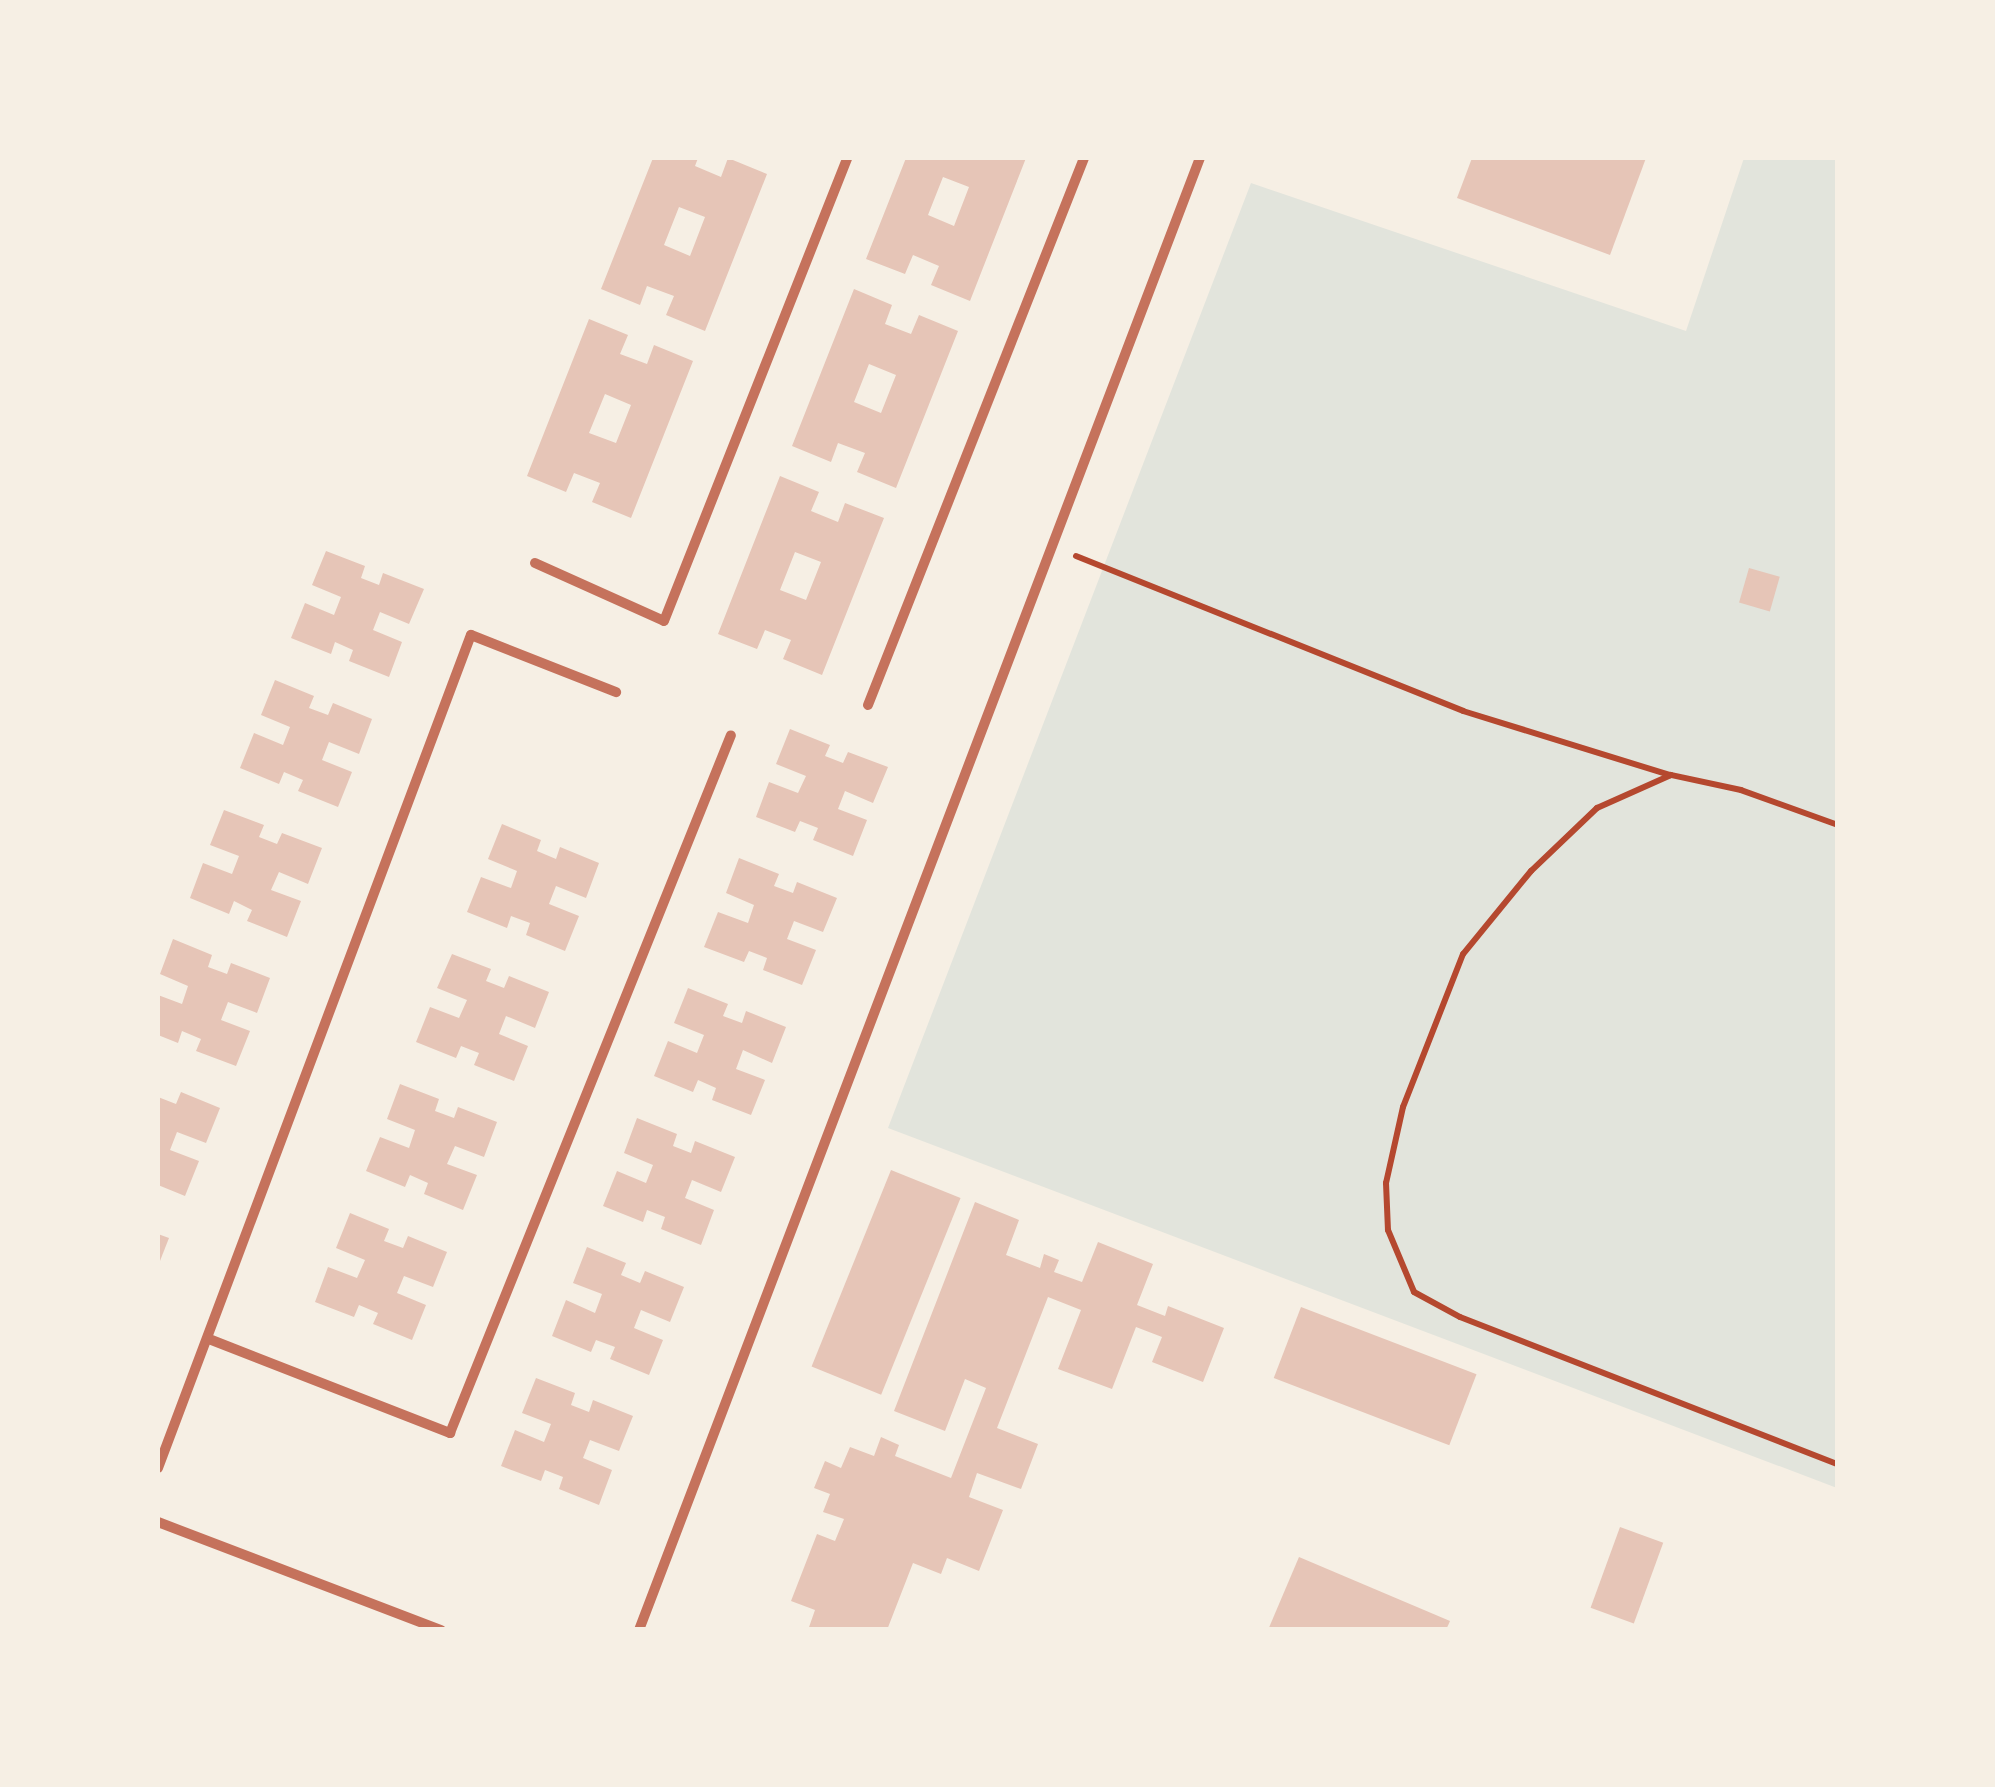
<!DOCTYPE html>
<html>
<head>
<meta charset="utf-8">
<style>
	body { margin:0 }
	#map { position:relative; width:1995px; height:1787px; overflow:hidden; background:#f6efe4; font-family:Poppins,sans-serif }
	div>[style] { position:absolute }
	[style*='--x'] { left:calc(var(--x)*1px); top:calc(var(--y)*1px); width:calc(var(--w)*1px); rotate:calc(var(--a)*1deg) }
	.green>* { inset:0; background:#e2e4dc }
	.building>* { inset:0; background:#e6c5b7; transform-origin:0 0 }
	.path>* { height:6px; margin:-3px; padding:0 3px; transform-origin:3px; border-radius:3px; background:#b5482f }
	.minor>* { height:10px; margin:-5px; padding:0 5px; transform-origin:5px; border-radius:5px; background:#c5725c }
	span { translate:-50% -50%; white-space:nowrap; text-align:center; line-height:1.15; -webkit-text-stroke:8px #f6efe4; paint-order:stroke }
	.frame { position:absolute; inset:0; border:160px solid #f6efe4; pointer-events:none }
</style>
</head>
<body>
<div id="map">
	<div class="green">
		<div style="clip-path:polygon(1744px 158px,1837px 158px,1837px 1488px,888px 1128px,1251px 183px,1686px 331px)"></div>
	</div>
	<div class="building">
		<div style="clip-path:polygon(evenodd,653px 158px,698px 158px,695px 166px,721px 177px,728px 158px,767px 174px,705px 331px,666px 315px,674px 296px,647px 286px,640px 305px,601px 289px,653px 158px,679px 207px,705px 217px,690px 256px,664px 245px,679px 207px)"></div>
		<div style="clip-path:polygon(evenodd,906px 158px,1026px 158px,970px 301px,931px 285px,939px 266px,913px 255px,905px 274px,866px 259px,906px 158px,943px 177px,969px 187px,954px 226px,928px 215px,943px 177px)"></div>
		<div style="clip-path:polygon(1472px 158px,1646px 158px,1610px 255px,1457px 198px)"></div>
		<div style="clip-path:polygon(evenodd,854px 289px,892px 305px,885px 324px,911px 334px,919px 315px,958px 331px,896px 488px,857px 472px,865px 453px,838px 443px,831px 462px,792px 446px,854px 289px,869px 364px,896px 375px,881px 413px,854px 402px,869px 364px)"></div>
		<div style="clip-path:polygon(evenodd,589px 319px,628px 335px,620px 354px,647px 364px,654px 345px,693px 361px,631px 518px,592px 502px,600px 483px,574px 473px,566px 492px,527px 476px,589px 319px,605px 394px,631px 405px,616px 443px,589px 433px,605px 394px)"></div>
		<div style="clip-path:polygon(evenodd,780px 476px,819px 492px,811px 511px,838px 522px,845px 503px,884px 518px,822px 675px,783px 659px,791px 640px,765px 630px,757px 649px,718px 634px,780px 476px,795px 552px,821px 562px,806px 600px,780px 590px,795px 552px)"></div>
		<div style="clip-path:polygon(326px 551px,365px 566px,361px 578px,379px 585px,383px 573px,424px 589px,409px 624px,380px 612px,373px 630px,402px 642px,389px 677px,349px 661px,353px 650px,335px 642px,331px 654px,291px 638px,305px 603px,334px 615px,341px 597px,312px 585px)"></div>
		<div style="left:1749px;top:568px;width:32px;height:36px;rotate:16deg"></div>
		<div style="clip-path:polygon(275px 680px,314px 696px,309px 708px,328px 715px,333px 703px,372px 719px,359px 754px,329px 742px,322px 760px,352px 772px,338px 807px,298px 791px,303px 780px,284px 772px,279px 784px,240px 768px,254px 733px,283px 745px,290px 727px,261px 715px)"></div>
		<div style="clip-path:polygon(790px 729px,830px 745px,825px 756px,843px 763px,848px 752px,888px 767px,873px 803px,845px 791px,838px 809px,867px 820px,853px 856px,813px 840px,818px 828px,800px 821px,795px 832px,756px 817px,769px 782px,798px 793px,806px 776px,776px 764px)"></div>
		<div style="clip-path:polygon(224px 810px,264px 825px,259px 837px,277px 844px,282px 833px,322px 848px,308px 884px,279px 872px,271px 890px,301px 901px,287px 937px,247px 921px,252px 910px,234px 901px,229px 914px,190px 898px,203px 863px,232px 874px,239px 856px,210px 845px)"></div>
		<div style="clip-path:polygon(502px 824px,541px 840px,537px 851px,556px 859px,560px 847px,599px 863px,586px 898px,556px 886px,549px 904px,579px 916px,565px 951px,526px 935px,530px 923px,511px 916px,507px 928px,467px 912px,481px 877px,511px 888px,517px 871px,488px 859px)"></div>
		<div style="clip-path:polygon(739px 858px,779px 874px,774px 886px,793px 893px,797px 882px,837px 898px,823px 932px,794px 921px,787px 939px,816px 950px,802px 985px,763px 970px,767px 958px,749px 951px,744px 962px,704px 947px,718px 912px,748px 923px,754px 905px,726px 893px)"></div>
		<div style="clip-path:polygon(173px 939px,212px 955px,208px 967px,227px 974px,231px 963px,270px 978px,257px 1013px,228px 1002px,221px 1020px,250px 1031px,236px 1066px,196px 1051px,201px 1039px,182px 1031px,178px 1043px,158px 1035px,158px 995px,182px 1004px,188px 986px,160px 974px)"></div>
		<div style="clip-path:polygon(452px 954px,491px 969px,486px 981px,504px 988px,509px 976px,549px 992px,535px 1028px,506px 1016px,499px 1034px,528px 1046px,514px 1081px,474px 1065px,479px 1053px,461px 1046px,456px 1058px,416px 1042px,430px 1007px,459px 1018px,467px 1000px,437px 988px)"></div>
		<div style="clip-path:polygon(688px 988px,728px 1004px,723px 1016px,742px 1023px,746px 1011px,786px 1027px,772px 1063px,743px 1050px,736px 1069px,765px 1080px,751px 1115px,712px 1100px,716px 1088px,698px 1080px,693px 1092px,654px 1076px,668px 1041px,697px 1053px,704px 1035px,674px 1023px)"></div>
		<div style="clip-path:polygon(400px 1084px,439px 1099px,435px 1111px,454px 1118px,458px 1107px,497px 1122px,484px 1157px,455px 1146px,447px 1164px,477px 1175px,463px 1210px,424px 1194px,428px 1183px,410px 1175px,405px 1187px,366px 1171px,380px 1137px,409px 1148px,415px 1130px,387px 1119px)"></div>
		<div style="clip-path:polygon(181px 1092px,220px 1108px,206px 1143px,177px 1132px,170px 1150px,199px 1161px,185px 1196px,158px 1185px,158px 1097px,176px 1104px)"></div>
		<div style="clip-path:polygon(637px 1118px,677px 1134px,673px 1146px,691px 1153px,695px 1141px,735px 1157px,721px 1192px,692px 1180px,685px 1198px,714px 1210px,701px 1245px,661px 1229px,665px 1217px,647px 1210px,643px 1222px,603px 1206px,617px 1171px,646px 1183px,653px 1165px,624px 1153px)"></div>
		<div style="left:891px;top:1170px;width:75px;height:212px;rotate:22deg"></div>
		<div style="clip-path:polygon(975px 1202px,1019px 1220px,1006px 1255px,1040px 1268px,1044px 1254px,1059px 1260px,1054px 1272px,1082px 1282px,1098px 1242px,1153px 1264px,1137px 1305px,1165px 1316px,1168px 1306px,1224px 1328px,1203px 1382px,1152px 1362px,1162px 1337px,1136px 1327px,1112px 1389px,1058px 1369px,1081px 1310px,1048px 1297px,997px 1428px,1038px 1444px,1021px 1489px,977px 1473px,969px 1497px,1003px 1510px,979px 1571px,947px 1558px,941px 1574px,913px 1563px,887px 1630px,808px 1630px,815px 1610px,791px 1601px,817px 1534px,835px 1541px,844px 1519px,823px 1512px,830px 1494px,814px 1488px,825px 1461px,841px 1468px,850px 1447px,874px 1456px,881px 1437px,899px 1445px,895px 1456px,951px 1478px,986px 1388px,965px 1379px,945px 1431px,894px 1411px)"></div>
		<div style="clip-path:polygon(350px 1213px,389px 1229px,384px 1241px,403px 1248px,408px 1236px,447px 1252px,433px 1287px,404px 1276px,397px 1293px,426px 1305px,412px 1340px,373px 1324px,378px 1313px,359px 1305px,354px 1317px,315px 1302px,328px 1267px,357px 1278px,365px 1260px,336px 1248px)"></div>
		<div style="clip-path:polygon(158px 1234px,169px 1238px,158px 1266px)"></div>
		<div style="clip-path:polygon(587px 1247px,626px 1263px,621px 1275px,640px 1283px,645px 1271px,684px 1287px,670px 1322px,641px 1310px,634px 1328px,663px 1340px,649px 1375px,610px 1359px,615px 1347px,596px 1340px,591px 1352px,552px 1336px,566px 1300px,595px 1313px,602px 1294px,573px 1283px)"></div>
		<div style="left:1301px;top:1307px;width:188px;height:76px;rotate:21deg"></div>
		<div style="clip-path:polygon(536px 1378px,575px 1393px,571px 1405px,589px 1412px,593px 1400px,633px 1416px,619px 1451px,590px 1440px,583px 1458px,612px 1470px,599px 1505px,559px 1489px,563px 1477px,545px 1470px,541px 1481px,501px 1466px,515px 1430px,544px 1442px,551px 1424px,522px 1413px)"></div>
		<div style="left:1620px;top:1527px;width:46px;height:86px;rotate:20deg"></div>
		<div style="clip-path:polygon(1299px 1557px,1450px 1621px,1446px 1630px,1268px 1630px)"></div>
	</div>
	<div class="path">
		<div style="--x:1076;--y:556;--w:417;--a:21.8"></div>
		<div style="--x:1463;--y:711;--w:217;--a:17.2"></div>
		<div style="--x:1838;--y:825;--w:103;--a:-160.2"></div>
		<div style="--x:1741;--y:790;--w:72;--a:-167.9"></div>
		<div style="--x:1671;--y:775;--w:81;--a:156"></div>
		<div style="--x:1597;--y:808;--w:91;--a:136.3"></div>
		<div style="--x:1531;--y:871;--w:107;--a:129.3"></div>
		<div style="--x:1463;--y:954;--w:164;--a:111.4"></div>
		<div style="--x:1403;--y:1107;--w:78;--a:102.6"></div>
		<div style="--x:1386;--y:1183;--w:47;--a:87.6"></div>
		<div style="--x:1388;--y:1230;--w:67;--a:67.2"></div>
		<div style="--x:1414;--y:1292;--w:52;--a:28.5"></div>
		<div style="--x:1460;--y:1317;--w:406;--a:21.3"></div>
	</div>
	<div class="minor">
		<div style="--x:535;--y:563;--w:141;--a:24.2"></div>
		<div style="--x:664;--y:621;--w:498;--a:-68.4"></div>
		<div style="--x:868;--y:705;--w:588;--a:-68.45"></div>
		<div style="--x:209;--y:1339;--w:259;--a:21.3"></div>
		<div style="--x:450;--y:1433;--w:752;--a:-68.07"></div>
		<div style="--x:158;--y:1468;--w:890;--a:-69.41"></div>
		<div style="--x:471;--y:635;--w:156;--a:21.5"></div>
		<div style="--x:158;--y:1522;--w:303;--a:20.9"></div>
		<div style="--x:639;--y:1630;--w:1575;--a:-69.14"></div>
	</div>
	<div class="frame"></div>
</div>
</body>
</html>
